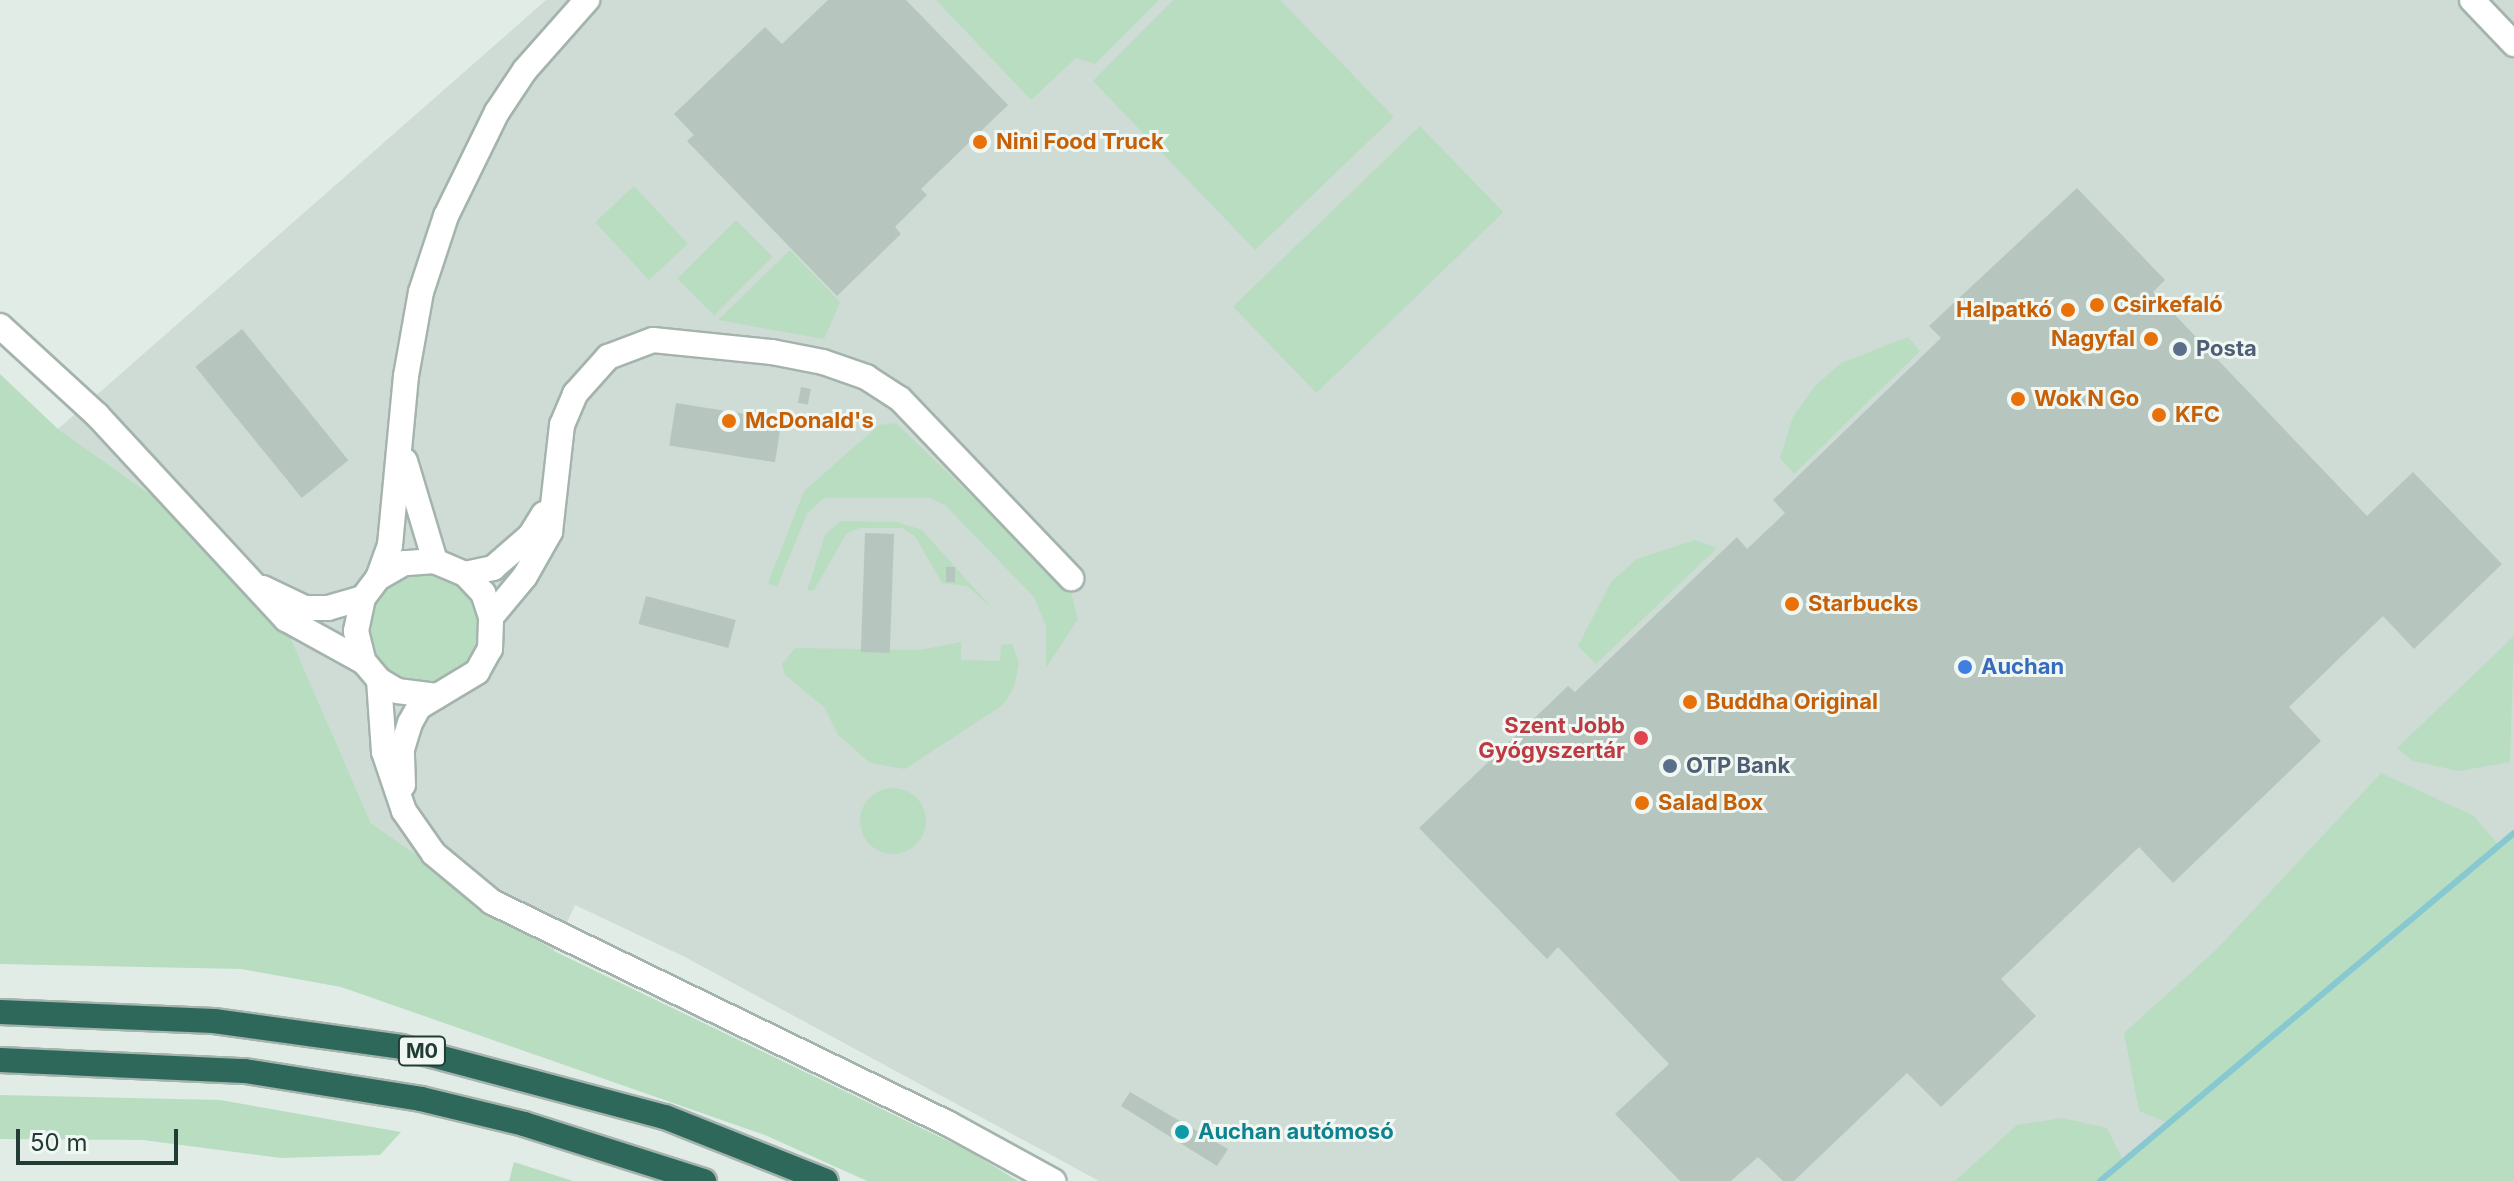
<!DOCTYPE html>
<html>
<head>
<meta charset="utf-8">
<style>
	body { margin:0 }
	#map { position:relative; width:2514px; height:1181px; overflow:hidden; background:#e1ece6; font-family:Inter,sans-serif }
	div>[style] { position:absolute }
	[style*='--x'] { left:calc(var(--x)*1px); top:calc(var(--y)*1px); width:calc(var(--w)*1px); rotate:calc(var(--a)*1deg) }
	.built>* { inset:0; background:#cfdbd5 }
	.green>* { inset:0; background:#b9ddc1; transform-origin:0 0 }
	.round { border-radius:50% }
	.stream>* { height:6px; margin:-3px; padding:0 3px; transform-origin:3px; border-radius:3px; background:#88c9d1 }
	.building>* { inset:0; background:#b6c6bf; transform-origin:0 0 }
	.roads { filter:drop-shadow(2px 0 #a4b4ad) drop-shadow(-2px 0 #a4b4ad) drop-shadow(0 2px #a4b4ad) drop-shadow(0 -2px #a4b4ad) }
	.street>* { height:24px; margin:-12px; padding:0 12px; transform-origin:12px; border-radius:12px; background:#fff }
	.highway>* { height:24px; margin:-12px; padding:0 12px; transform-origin:12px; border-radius:12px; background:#2d685a }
	.dots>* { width:22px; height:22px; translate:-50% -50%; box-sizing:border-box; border:4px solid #f1f8f4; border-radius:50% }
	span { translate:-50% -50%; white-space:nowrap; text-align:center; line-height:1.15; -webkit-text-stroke:6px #f1f8f4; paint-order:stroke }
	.shield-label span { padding:2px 6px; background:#f1f8f4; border:2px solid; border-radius:6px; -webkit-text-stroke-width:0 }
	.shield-label { font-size:20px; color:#213c34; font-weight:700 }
	.food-label { font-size:22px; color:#c56008; font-weight:700 }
	.left { translate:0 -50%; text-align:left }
	.right { translate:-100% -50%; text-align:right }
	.service-label { font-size:22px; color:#4e5e75; font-weight:700 }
	.shop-label { font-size:22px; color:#366cbe; font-weight:700 }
	.health-label { font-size:22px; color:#be3a42; font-weight:700 }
	.culture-label { font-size:22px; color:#0d838f; font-weight:700 }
	.scale { position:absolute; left:16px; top:1129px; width:162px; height:36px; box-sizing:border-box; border:4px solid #213c34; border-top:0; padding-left:10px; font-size:24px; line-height:28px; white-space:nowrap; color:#213c34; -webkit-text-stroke:6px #f1f8f4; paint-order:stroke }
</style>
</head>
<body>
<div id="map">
	<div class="built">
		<div style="clip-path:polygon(546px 0,2514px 0,2514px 833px,2099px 1181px,1099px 1181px,685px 957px,575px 905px,554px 951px,371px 823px,263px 574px,58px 429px)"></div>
	</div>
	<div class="green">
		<div style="clip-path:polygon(936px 0,1159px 0,1095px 64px,1076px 58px,1031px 100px)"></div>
		<div style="clip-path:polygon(1173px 0,1280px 0,1394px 117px,1255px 250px,1093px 81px)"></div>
		<div style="left:1420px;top:126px;width:120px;height:260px;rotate:46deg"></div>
		<div style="left:634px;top:186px;width:79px;height:53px;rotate:47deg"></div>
		<div style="left:736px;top:220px;width:52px;height:83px;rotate:45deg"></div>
		<div style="clip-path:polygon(790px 250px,840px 302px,824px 339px,718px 320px)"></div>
		<div style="clip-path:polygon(1908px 337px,1920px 351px,1794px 474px,1780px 458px,1793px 417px,1815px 386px,1841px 363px)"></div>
		<div style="clip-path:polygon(0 374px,58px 429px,263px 574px,371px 823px,554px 951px,969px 1151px,1018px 1181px,867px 1181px,765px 1135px,341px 987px,241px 969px,0 964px)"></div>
		<div style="clip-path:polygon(896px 423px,1071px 592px,1078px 619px,1046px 668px,1046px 626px,1034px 597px,945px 505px,929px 498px,824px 498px,807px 514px,777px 587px,768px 583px,804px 491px,879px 425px)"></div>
		<div style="clip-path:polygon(840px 521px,897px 522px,922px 530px,992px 608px,967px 586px,942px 583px,915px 536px,902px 528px,860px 528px,846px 534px,814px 590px,807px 591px,825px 535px)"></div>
		<div style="clip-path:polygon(1695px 540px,1717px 548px,1596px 664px,1578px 646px,1611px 582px,1637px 559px)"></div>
		<div class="round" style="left:368px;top:573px;width:112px;height:112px"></div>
		<div style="clip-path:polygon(2514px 636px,2510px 762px,2459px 771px,2413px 761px,2397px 748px)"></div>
		<div style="clip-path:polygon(961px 642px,961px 660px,1000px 661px,1001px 645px,1012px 644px,1019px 663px,1014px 688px,1003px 705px,905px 769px,870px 763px,838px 735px,824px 707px,785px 675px,782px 664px,795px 648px,920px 650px)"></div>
		<div style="clip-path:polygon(2381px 773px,2474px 816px,2499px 845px,2514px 833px,2514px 1181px,1955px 1181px,2017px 1125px,2062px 1118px,2107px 1128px,2123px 1160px,2168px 1123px,2139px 1111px,2124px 1033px,2217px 949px)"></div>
		<div class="round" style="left:860px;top:788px;width:66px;height:66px"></div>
		<div style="clip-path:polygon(0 1095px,220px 1100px,401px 1132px,380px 1155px,281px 1158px,143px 1140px,0 1139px)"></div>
		<div style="clip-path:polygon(514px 1162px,573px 1181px,509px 1181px)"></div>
	</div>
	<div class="stream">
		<div style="--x:2100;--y:1181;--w:541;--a:-40.05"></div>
	</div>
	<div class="building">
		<div style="clip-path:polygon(828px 0,906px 0,1008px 105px,921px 189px,927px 195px,895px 227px,901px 234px,837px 296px,687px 141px,694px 135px,674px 114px,765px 27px,782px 44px)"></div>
		<div style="clip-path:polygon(2077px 188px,2165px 280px,2153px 292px,2367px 516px,2413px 472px,2502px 564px,2414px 649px,2383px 616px,2289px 707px,2321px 741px,2173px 883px,2139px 847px,2001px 979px,2036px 1016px,1941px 1107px,1907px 1073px,1794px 1181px,1783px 1181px,1758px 1157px,1731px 1181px,1680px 1181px,1615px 1114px,1669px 1064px,1558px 947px,1547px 959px,1419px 828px,1568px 686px,1575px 692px,1737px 537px,1747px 549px,1785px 513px,1773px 500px,1941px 338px,1929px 326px)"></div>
		<div style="left:242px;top:329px;width:169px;height:60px;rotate:51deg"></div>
		<div style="left:801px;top:387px;width:10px;height:16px;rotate:11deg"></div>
		<div style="left:676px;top:403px;width:107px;height:43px;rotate:9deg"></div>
		<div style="left:865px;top:533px;width:29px;height:119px;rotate:2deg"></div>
		<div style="left:946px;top:567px;width:9px;height:15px"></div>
		<div style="left:646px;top:596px;width:93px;height:29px;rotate:15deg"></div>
		<div style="clip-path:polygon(1130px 1092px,1228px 1149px,1217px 1166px,1121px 1106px)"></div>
	</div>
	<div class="roads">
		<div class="street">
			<div style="--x:2472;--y:0;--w:61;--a:46.3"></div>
			<div style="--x:0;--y:326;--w:132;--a:42.5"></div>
			<div style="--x:97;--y:415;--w:278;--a:47.2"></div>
			<div style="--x:286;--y:619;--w:89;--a:28.9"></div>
			<div style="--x:405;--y:461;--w:104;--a:73.3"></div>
			<div style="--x:465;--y:574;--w:29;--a:-12"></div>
			<div style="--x:493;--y:568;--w:49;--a:-40.9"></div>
			<div style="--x:530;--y:536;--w:26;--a:-58"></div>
			<div style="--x:378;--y:578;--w:35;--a:-70"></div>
			<div style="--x:390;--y:545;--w:170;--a:-84.6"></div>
			<div style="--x:406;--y:376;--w:85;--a:-79.9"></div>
			<div style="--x:421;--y:292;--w:80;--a:-71.8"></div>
			<div style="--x:446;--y:216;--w:116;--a:-63.9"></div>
			<div style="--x:497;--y:112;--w:50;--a:-56.3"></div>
			<div style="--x:525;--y:70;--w:94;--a:-48.5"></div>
			<div style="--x:263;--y:588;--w:47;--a:25.5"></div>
			<div style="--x:305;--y:608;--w:23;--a:0"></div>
			<div style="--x:328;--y:608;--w:36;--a:-16"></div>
			<div style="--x:491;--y:617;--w:53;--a:-50.3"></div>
			<div style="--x:525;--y:576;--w:51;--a:-60.4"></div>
			<div style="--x:550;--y:532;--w:108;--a:-83.6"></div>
			<div style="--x:562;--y:425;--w:34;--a:-67"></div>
			<div style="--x:575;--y:394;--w:50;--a:-48.3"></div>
			<div style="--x:608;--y:357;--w:48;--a:-20.7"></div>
			<div style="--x:653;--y:340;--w:120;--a:5.8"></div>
			<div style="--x:772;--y:352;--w:52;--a:11.1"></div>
			<div style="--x:823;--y:362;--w:46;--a:19.2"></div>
			<div style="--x:866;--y:377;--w:40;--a:32.9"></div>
			<div style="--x:900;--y:399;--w:248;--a:46.3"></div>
			<div style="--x:379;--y:680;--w:72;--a:86"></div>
			<div style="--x:384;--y:752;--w:62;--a:71.3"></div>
			<div style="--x:404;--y:811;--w:52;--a:55.1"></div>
			<div style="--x:434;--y:854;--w:75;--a:39.6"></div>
			<div style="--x:492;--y:902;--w:508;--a:25.91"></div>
			<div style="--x:949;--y:1124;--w:119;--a:28.7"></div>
			<div style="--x:403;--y:785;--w:36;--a:-92"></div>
			<div style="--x:402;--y:749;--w:27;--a:-73"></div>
			<div style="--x:410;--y:723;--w:18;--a:-61"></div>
			<div style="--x:419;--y:707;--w:68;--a:-31.1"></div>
			<div style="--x:477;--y:672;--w:26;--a:-61"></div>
			<div style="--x:490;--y:649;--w:32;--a:-88"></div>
			<div style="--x:491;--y:617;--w:25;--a:-108"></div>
			<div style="--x:483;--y:593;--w:26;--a:-133"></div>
			<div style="--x:465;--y:574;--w:33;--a:-157"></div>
			<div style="--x:435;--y:561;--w:31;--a:176"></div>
			<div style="--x:404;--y:563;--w:30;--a:150"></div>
			<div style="--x:378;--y:578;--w:25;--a:127"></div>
			<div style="--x:363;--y:598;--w:34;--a:102"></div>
			<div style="--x:356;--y:631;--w:32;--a:76"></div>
			<div style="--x:364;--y:662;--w:23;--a:50"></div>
			<div style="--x:379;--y:680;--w:21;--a:31"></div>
			<div style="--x:397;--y:691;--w:40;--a:7.1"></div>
		</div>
		<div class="highway">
			<div style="--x:0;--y:1012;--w:214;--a:2.4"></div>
			<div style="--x:214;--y:1021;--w:189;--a:7.9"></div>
			<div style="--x:401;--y:1047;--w:273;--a:14.9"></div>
			<div style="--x:665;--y:1117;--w:173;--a:21.7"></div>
			<div style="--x:0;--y:1060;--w:245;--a:2.6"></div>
			<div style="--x:245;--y:1071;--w:178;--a:9"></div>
			<div style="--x:421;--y:1099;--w:106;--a:13.6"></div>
			<div style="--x:524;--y:1124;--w:189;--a:17.6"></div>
		</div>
	</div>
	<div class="dots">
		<div style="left:980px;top:142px;background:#e8710a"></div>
		<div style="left:2097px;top:305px;background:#e8710a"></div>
		<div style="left:2068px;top:310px;background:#e8710a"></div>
		<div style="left:2151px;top:339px;background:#e8710a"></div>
		<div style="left:2180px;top:349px;background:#5c6f8a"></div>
		<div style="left:2018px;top:399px;background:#e8710a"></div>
		<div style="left:2159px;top:415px;background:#e8710a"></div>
		<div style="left:729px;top:421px;background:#e8710a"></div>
		<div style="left:1792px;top:604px;background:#e8710a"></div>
		<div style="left:1965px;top:667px;background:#3f7fe0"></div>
		<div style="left:1690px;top:702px;background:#e8710a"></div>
		<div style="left:1641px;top:738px;background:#e0444e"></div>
		<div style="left:1670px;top:766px;background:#5c6f8a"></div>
		<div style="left:1642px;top:803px;background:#e8710a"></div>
		<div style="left:1182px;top:1132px;background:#0f9aa8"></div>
	</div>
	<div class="shield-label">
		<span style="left:422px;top:1051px">M0</span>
	</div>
	<div class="food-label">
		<span class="left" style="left:996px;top:142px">Nini Food Truck</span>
		<span class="left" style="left:2113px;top:305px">Csirkefaló</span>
		<span class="right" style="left:2052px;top:310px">Halpatkó</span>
		<span class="right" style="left:2135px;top:339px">Nagyfal</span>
		<span class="left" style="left:2034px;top:399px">Wok N Go</span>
		<span class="left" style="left:2175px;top:415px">KFC</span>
		<span class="left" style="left:745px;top:421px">McDonald's</span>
		<span class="left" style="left:1808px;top:604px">Starbucks</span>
		<span class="left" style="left:1706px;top:702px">Buddha Original</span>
		<span class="left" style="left:1658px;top:803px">Salad Box</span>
	</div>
	<div class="service-label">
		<span class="left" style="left:2196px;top:349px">Posta</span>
		<span class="left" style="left:1686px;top:766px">OTP Bank</span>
	</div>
	<div class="shop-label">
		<span class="left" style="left:1981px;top:667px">Auchan</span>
	</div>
	<div class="health-label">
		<span class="right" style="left:1625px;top:738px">Szent Jobb<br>Gyógyszertár</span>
	</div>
	<div class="culture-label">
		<span class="left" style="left:1198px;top:1132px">Auchan autómosó</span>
	</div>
	<div class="scale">50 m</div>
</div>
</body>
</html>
